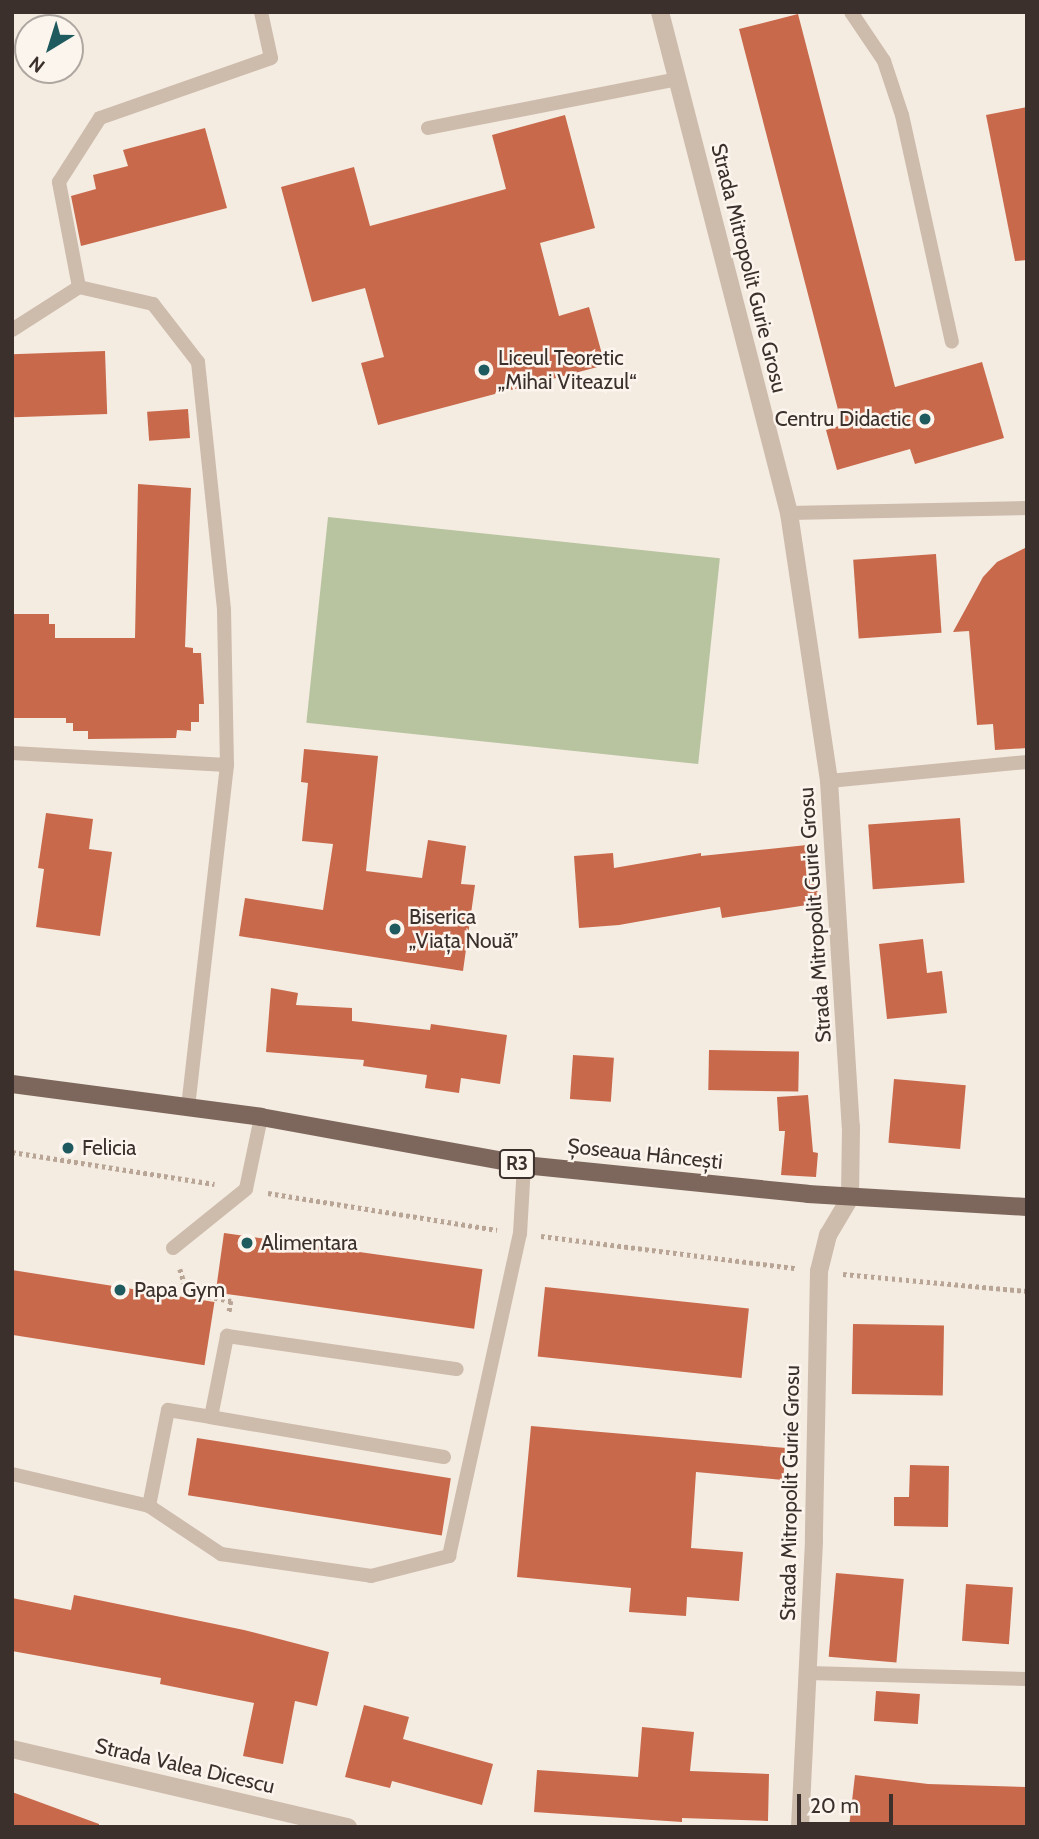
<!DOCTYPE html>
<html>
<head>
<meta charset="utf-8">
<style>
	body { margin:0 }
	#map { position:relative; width:1039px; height:1839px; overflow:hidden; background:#f4ebe1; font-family:Cabin,sans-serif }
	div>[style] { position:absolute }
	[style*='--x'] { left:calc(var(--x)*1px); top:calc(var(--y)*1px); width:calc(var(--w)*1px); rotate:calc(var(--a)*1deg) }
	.green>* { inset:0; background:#b8c4a0; transform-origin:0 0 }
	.building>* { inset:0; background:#c8694b; transform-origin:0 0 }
	.path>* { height:4.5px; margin-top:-2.25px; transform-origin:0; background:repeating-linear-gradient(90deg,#b9a596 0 3.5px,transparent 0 7px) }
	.lane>* { height:14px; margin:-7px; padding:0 7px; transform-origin:7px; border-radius:7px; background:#cdbbac }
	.street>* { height:18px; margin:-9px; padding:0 9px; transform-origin:9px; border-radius:9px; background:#cdbbac }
	.primary>* { height:18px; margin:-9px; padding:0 9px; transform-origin:9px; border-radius:9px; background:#7d675c }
	.dots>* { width:19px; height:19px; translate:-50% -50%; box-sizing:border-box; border:4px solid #fbf5ee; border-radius:50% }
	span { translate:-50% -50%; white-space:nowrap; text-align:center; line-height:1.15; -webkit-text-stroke:5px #fbf5ee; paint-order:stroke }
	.shield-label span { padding:2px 5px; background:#fbf5ee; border:2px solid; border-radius:5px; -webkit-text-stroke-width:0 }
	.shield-label { font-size:19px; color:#3b302b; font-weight:700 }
	.street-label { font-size:21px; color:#3b302b }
	.poi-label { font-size:21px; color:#3b302b }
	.left { translate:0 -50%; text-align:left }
	.right { translate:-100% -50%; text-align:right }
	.frame { position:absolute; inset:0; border:14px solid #3b302b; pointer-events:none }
	.north { position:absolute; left:14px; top:14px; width:70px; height:70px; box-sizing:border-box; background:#fbf5ee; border:2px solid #aea6a0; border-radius:50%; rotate:218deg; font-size:19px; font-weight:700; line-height:28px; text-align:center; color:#3b302b }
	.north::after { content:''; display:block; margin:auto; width:24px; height:32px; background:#1f5a5e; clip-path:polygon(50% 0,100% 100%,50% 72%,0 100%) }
	.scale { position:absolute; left:797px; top:1794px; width:96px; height:32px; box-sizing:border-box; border:4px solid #3b302b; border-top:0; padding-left:9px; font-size:21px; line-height:24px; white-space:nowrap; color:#3b302b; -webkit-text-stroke:5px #fbf5ee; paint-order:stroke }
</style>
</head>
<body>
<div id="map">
	<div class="green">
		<div style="left:328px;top:517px;width:394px;height:207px;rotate:6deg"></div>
	</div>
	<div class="building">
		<div style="clip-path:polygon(798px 14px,895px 387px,982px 362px,1004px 438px,915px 464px,910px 449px,837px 470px,826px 430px,842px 425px,739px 29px)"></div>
		<div style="clip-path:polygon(1027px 107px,1027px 260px,1015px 261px,986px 115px)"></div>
		<div style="clip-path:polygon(565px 115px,595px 228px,540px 243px,559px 316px,589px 307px,605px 365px,378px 425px,361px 363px,384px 357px,365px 288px,312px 302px,281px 187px,354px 167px,370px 226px,506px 189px,492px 135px)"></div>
		<div style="clip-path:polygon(205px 128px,227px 208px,81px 246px,71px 196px,96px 189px,93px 175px,128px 166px,123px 150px)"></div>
		<div style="left:105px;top:351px;width:63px;height:93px;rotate:88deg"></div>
		<div style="left:188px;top:409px;width:29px;height:41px;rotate:86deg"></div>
		<div style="clip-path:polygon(138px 484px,191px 488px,185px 647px,193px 648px,193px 653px,201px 653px,204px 704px,199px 704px,199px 722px,191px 722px,191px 731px,177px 730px,176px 738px,88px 739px,88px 731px,73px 731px,73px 723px,66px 723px,66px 718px,12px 718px,12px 614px,49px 614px,49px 624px,55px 624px,55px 638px,135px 638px)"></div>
		<div style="clip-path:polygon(1027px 547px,1027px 748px,995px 750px,993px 724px,977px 725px,969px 631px,953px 632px,983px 577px,997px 562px)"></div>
		<div style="left:936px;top:554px;width:79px;height:83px;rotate:86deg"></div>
		<div style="clip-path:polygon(304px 749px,378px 756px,366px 871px,422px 878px,428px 840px,466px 846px,461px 884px,475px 885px,463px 971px,239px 936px,245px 898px,323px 910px,333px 844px,302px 841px,308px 783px,301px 782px)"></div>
		<div style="clip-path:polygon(46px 813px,93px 819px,89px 849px,112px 852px,100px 936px,36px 927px,44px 869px,38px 868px)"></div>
		<div style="left:960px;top:818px;width:65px;height:92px;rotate:86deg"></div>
		<div style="clip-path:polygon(807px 845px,820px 903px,722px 918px,720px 907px,619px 925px,579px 928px,574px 856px,613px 853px,614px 868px,701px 853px,701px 856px)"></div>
		<div style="clip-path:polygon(923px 939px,927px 973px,942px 971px,947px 1013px,887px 1019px,879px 944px)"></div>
		<div style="clip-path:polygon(271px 988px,298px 993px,296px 1005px,352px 1008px,352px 1021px,430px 1030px,431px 1024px,507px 1035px,500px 1084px,461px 1078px,459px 1093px,425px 1088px,427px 1075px,363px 1066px,364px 1060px,266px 1052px)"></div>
		<div style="left:709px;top:1050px;width:90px;height:40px;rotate:1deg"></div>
		<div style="left:573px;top:1055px;width:41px;height:44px;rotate:4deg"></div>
		<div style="left:894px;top:1079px;width:72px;height:64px;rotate:5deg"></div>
		<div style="clip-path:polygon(808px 1095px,813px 1152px,818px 1153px,816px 1177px,781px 1175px,785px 1131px,779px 1131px,777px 1097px)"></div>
		<div style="left:224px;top:1233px;width:261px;height:60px;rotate:8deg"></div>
		<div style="left:12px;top:1270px;width:205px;height:64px;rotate:9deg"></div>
		<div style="left:545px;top:1287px;width:205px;height:70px;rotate:6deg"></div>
		<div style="left:853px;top:1324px;width:91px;height:70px;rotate:1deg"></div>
		<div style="clip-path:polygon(531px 1426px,786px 1448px,783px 1480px,696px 1472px,691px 1548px,743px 1552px,739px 1601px,687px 1597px,686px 1616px,629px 1612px,631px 1588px,517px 1577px)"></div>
		<div style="left:197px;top:1438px;width:257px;height:58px;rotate:9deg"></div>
		<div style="clip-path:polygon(910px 1465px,949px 1466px,948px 1527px,894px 1526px,894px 1497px,909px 1497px)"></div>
		<div style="left:836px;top:1573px;width:68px;height:84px;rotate:5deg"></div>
		<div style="left:966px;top:1584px;width:47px;height:57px;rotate:4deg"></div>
		<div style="clip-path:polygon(74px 1595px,244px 1630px,329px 1652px,317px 1706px,295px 1701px,283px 1764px,243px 1756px,254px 1703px,160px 1684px,161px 1678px,12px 1651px,12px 1598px,71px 1610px)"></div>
		<div style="left:876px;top:1691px;width:44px;height:30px;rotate:4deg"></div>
		<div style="clip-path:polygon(364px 1705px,409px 1717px,403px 1739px,493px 1764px,482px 1805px,392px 1781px,390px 1788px,345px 1777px)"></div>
		<div style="clip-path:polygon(642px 1727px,694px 1732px,690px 1771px,769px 1774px,768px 1821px,682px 1818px,682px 1822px,534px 1812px,537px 1770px,638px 1777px)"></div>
		<div style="clip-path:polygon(855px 1775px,928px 1784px,1027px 1787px,1027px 1827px,849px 1827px)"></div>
		<div style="clip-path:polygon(12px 1792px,99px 1824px,99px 1827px,12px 1827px)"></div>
	</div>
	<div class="path">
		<div style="--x:12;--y:1152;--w:205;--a:9"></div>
		<div style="--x:268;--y:1193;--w:232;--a:9.2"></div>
		<div style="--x:541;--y:1236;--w:257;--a:7.2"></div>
		<div style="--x:180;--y:1269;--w:24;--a:73"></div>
		<div style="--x:187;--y:1292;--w:45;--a:11.6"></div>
		<div style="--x:231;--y:1301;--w:13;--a:99"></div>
		<div style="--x:843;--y:1274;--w:185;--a:5.3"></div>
	</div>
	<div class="lane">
		<div style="--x:851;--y:12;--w:59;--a:56"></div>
		<div style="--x:884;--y:61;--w:57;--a:71.6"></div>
		<div style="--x:902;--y:115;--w:232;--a:77.6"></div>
		<div style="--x:428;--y:128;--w:254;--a:-11.1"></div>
		<div style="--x:79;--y:287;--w:107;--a:-100.8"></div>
		<div style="--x:59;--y:182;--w:76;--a:-57.4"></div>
		<div style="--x:100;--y:118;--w:181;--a:-19.3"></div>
		<div style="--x:271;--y:58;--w:47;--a:-102.3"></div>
		<div style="--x:12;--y:330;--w:80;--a:-32.7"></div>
		<div style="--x:79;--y:287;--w:76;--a:12.9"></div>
		<div style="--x:153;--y:304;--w:73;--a:52.2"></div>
		<div style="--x:198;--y:362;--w:249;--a:84"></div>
		<div style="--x:224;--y:610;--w:155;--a:88.9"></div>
		<div style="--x:227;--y:765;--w:344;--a:96.5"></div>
		<div style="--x:789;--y:513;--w:238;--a:-1.2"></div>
		<div style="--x:12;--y:753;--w:215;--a:3.2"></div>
		<div style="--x:829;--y:781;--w:199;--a:-5.5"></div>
		<div style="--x:173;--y:1248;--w:94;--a:-38.9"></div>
		<div style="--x:246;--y:1189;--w:74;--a:-78.2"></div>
		<div style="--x:444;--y:1457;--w:236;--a:-170.3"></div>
		<div style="--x:211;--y:1417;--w:83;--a:-78.8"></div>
		<div style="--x:227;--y:1336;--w:232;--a:8.2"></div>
		<div style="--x:12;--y:1474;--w:141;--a:13.1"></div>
		<div style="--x:149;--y:1506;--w:87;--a:33.7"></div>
		<div style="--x:221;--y:1554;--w:152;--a:8.3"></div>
		<div style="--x:371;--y:1576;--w:81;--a:-14.4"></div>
		<div style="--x:449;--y:1556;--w:330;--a:-77.6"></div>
		<div style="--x:520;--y:1234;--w:69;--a:-86.7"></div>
		<div style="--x:149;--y:1506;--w:98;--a:-78.8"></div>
		<div style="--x:168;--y:1410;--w:44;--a:9.2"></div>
		<div style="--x:808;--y:1673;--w:219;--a:1.6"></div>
	</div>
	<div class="street">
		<div style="--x:660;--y:12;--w:517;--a:75.56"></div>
		<div style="--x:789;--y:513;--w:271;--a:81.5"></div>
		<div style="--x:829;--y:781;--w:347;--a:86.4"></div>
		<div style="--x:851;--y:1127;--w:71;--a:90.8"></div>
		<div style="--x:850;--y:1198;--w:43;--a:120.7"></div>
		<div style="--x:828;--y:1235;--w:37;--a:104"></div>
		<div style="--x:819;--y:1271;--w:270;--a:91.1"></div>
		<div style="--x:814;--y:1541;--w:286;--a:92.8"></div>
		<div style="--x:12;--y:1749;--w:345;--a:13.1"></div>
	</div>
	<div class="primary">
		<div style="--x:12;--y:1084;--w:251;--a:7.5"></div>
		<div style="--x:261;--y:1117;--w:267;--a:10.3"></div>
		<div style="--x:524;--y:1165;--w:285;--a:5.8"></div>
		<div style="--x:808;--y:1194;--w:219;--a:3.4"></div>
	</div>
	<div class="dots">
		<div style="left:484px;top:370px;background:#1f5a5e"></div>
		<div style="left:925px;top:419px;background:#1f5a5e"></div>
		<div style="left:395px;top:929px;background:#1f5a5e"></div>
		<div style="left:68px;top:1148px;background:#1f5a5e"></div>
		<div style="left:247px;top:1243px;background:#1f5a5e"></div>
		<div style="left:120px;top:1290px;background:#1f5a5e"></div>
	</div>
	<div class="shield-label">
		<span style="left:517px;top:1164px">R3</span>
	</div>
	<div class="street-label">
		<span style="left:749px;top:268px;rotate:76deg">Strada Mitropolit Gurie Grosu</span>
		<span style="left:815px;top:915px;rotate:-94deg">Strada Mitropolit Gurie Grosu</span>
		<span style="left:645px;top:1154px;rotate:6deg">Șoseaua Hâncești</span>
		<span style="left:790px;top:1493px;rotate:-89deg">Strada Mitropolit Gurie Grosu</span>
		<span style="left:185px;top:1766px;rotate:13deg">Strada Valea Dicescu</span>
	</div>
	<div class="poi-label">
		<span class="left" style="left:498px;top:370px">Liceul Teoretic<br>„Mihai Viteazul“</span>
		<span class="right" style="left:911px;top:419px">Centru Didactic</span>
		<span class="left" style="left:409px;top:929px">Biserica<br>„Viața Nouă”</span>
		<span class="left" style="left:82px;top:1148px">Felicia</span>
		<span class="left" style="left:261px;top:1243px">Alimentara</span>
		<span class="left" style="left:134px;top:1290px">Papa Gym</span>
	</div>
	<div class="frame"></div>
	<div class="north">N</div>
	<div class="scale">20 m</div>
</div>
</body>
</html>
